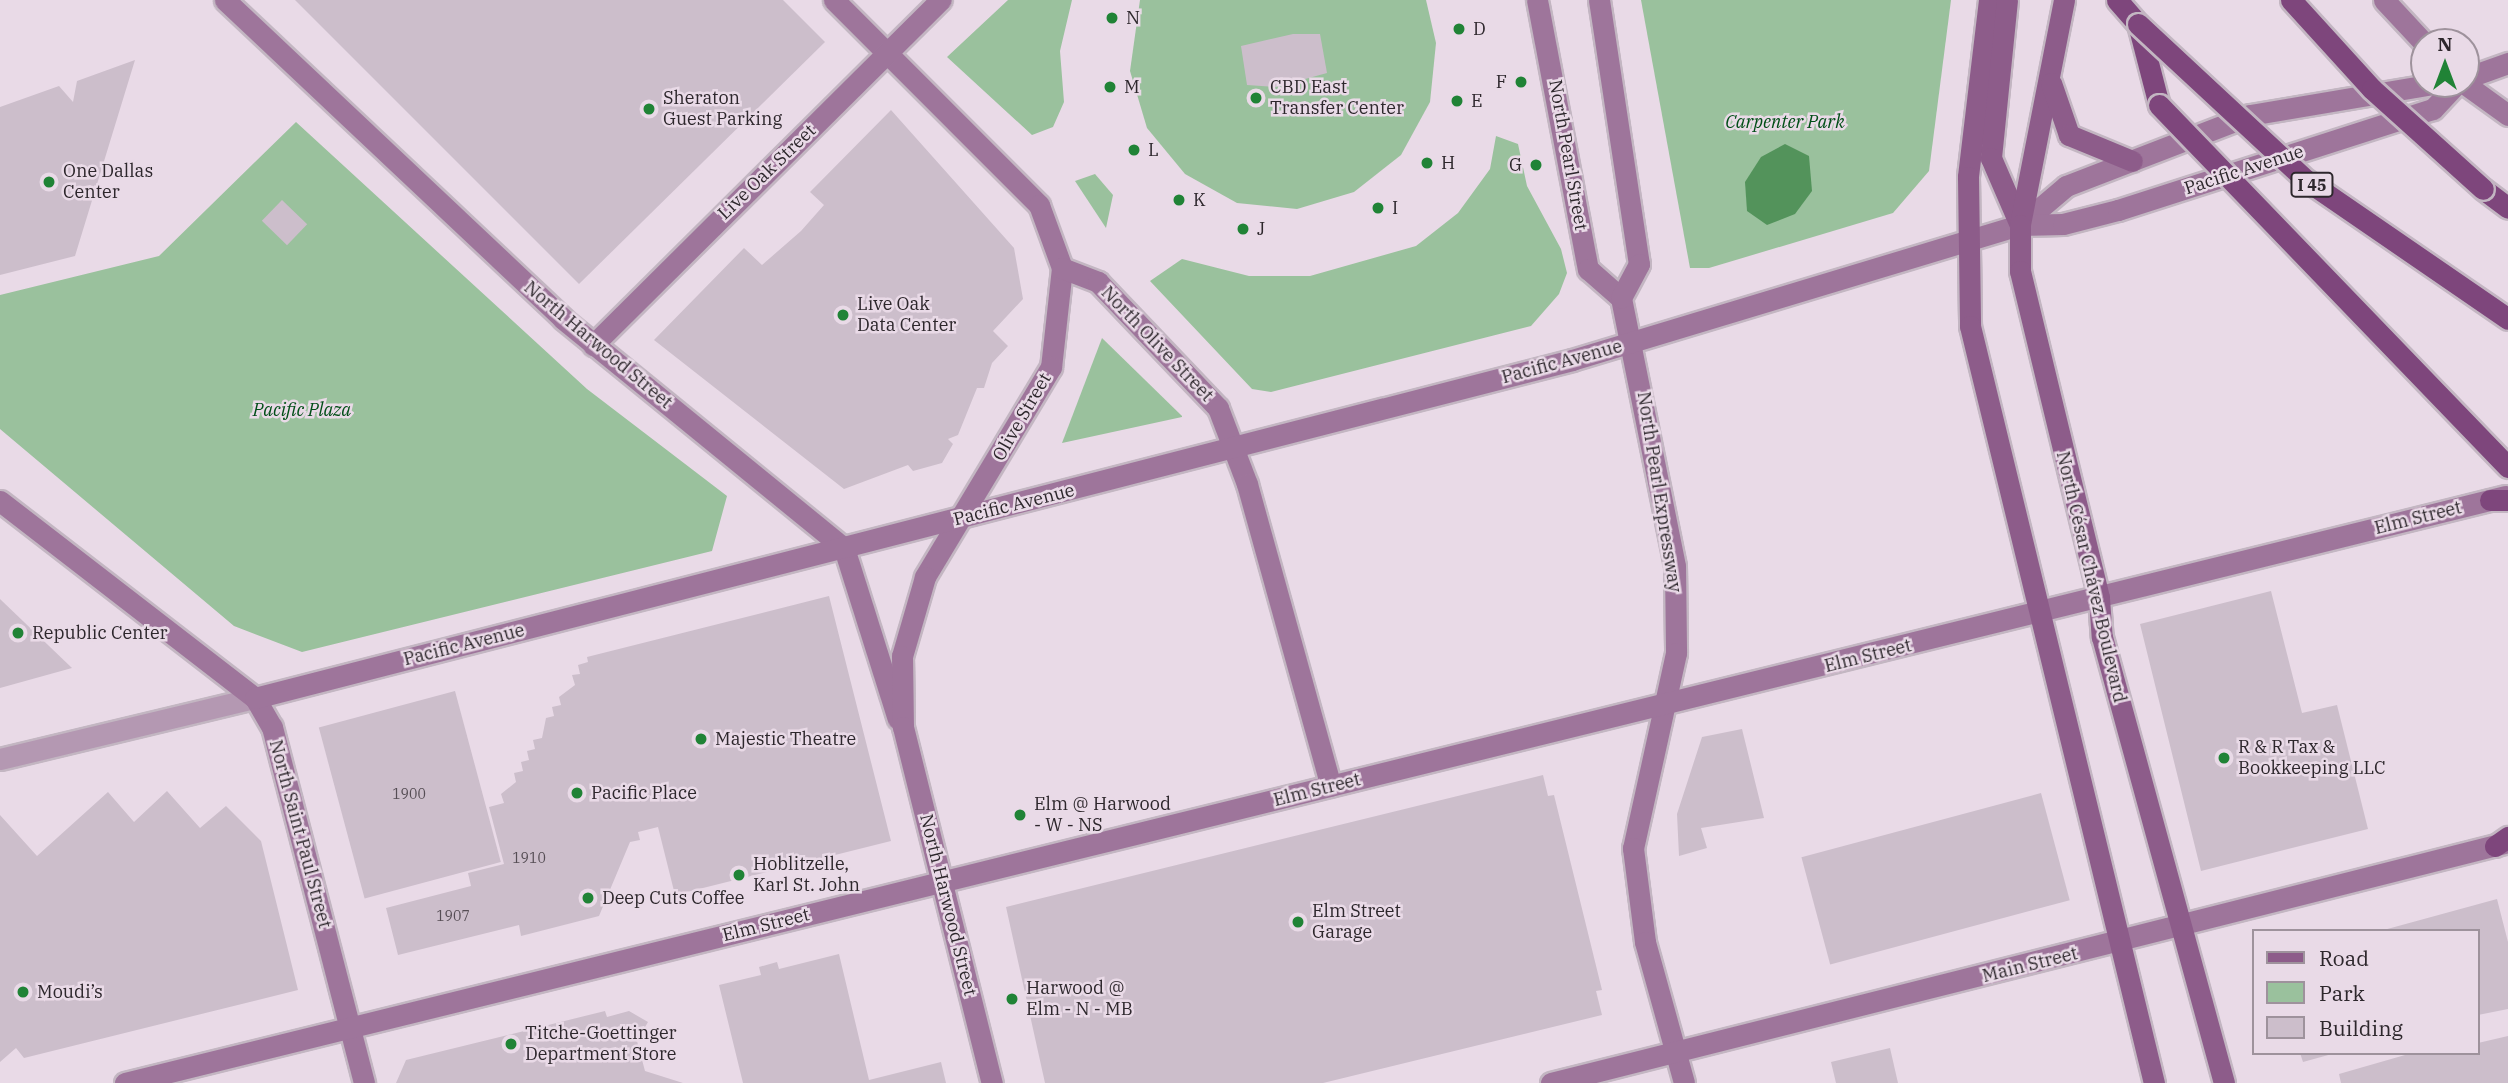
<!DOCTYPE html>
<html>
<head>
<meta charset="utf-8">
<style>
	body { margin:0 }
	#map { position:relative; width:2508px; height:1083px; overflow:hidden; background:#e9dae7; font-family:"IBM Plex Serif",serif }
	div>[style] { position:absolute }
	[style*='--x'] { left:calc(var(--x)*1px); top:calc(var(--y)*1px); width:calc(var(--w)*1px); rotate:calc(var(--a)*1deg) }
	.green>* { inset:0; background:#9ac19d }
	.water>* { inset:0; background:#53935b }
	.building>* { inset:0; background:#ccbecb; transform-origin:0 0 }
	.roads { filter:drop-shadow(2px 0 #c3b6c2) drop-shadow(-2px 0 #c3b6c2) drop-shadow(0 2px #c3b6c2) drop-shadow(0 -2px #c3b6c2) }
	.street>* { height:21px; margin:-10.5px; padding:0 10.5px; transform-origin:10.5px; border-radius:10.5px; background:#b498b2 }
	.secondary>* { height:21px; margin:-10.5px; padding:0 10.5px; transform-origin:10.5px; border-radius:10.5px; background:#9e759b }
	.primary>* { height:21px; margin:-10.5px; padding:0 10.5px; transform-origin:10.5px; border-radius:10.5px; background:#8d5c8a }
	.highway>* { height:21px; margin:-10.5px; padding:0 10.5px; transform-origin:10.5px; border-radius:10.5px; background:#7e467c }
	.bridges { filter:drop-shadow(2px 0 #c3b6c2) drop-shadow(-2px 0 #c3b6c2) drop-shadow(0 2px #c3b6c2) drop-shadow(0 -2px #c3b6c2) }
	.highway-bridge>* { height:21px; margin:-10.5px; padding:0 10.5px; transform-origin:10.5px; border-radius:10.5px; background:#7e467c }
	.dots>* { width:19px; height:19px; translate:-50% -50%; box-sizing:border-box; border:4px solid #e9dae7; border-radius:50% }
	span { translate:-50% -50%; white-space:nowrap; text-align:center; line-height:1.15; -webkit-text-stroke:5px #e9dae7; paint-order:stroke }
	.number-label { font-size:14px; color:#554d54 }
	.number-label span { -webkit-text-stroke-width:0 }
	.shield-label span { padding:2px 5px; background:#e9dae7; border:2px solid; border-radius:5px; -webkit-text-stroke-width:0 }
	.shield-label { font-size:16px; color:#2d272c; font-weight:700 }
	.poi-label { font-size:18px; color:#2d272c }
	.left { translate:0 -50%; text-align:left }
	.right { translate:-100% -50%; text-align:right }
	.park-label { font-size:18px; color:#004e17; font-style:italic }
	.street-label { font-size:18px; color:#2d272c }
	.legend { position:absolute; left:2252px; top:929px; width:228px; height:126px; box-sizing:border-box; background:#e9dae7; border:2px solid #9e929c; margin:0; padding:9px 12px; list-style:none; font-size:21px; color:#2d272c }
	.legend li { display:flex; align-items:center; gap:14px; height:35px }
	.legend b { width:35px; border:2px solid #9e929c }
	.north { position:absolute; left:2410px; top:28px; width:70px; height:70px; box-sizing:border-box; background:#e9dae7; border:2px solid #9e929c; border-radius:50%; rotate:0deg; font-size:19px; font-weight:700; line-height:28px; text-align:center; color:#2d272c }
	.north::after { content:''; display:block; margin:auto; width:24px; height:32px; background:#208336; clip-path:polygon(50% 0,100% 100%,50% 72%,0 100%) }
</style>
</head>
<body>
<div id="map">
	<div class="green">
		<div style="clip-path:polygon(1008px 0,1072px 0,1060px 51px,1064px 102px,1053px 127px,1032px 135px,947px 57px)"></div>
		<div style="clip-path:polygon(1140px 0,1426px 0,1436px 43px,1430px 102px,1401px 155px,1354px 192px,1297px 209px,1237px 203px,1185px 174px,1147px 128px,1130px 71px)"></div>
		<div style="clip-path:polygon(1641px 0,1951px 0,1929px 171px,1893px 213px,1709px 268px,1690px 268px)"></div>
		<div style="clip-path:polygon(296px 122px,587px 389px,727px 496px,712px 551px,302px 652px,234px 626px,0 429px,0 295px,159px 256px)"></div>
		<div style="clip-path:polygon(1496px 136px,1518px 144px,1527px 186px,1561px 249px,1567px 273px,1559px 294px,1531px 326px,1271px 392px,1252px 389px,1150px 281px,1182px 259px,1249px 276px,1310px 276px,1416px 246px,1458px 213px,1490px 169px)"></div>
		<div style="clip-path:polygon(1095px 174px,1113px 195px,1106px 228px,1075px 181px)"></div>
		<div style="clip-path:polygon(1102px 338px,1182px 416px,1182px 417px,1062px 443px)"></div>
	</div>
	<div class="water">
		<div style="clip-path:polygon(1785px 144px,1809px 156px,1812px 191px,1795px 214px,1767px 225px,1747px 211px,1745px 182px,1761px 157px)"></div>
	</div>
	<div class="building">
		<div style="clip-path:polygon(295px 0,783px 0,825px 42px,579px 284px)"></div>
		<div style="clip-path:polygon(1293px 34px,1320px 34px,1327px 73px,1276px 87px,1247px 85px,1241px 46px)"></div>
		<div style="clip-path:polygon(135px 60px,75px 256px,0 275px,0 107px,59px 86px,73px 102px,77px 81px)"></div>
		<div style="clip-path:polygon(891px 110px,1014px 248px,1023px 299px,993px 331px,1008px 346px,992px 363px,984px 388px,977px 388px,958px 435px,948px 439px,953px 444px,942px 463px,913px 471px,908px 465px,844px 489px,654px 340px,744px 248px,762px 265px,801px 231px,824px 205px,810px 192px)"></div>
		<div style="left:282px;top:200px;width:35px;height:29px;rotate:44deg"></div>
		<div style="clip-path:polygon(2271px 591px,2302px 713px,2337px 705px,2368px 829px,2201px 871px,2140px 624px)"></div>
		<div style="clip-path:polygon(829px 596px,891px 841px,675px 895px,658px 827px,638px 832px,640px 840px,630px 842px,599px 916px,521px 936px,519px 925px,398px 955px,386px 908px,471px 886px,468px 873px,504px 864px,489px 807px,504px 803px,501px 794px,516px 782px,514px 773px,523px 771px,521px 762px,529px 760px,527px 751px,535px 749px,533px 740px,542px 738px,546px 718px,554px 716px,552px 707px,561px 705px,559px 697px,575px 685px,572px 675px,580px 674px,578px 665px,588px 662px,587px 657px)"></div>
		<div style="clip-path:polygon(0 599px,72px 668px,0 688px)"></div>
		<div style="left:455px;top:691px;width:177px;height:141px;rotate:75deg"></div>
		<div style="clip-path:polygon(1742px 729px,1764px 818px,1701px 828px,1707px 848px,1679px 856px,1677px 814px,1702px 737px)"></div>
		<div style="clip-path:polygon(1543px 775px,1548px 796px,1554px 795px,1602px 990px,1596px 991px,1602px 1015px,1323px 1083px,1045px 1083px,1006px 907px)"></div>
		<div style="clip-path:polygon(167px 791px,200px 828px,226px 806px,261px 841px,298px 990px,24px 1058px,16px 1048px,0 1062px,0 815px,37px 856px,108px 792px,134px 822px)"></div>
		<div style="left:2041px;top:793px;width:111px;height:248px;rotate:75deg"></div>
		<div style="clip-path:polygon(2497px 899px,2508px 942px,2508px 1009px,2478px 1015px,2478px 931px,2380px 931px)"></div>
		<div style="clip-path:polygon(839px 954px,869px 1080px,941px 1062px,946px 1083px,743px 1083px,719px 985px,761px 975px,759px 967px,777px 962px,779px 969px)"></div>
		<div style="clip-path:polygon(605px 1011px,607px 1017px,629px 1011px,648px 1022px,637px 1041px,645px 1071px,683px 1083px,396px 1083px,406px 1060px)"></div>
		<div style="clip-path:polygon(2508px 1036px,2508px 1083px,2341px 1083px,2339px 1074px,2412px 1053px,2478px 1053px,2478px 1043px)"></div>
		<div style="clip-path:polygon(1890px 1048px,1898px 1083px,1836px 1083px,1831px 1062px)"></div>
		<div style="clip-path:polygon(2300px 1053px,2332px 1053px,2332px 1054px,2303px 1062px)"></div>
	</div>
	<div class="roads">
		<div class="street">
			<div style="--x:0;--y:759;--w:262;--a:-13.5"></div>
		</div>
		<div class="secondary">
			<div style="--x:225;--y:0;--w:465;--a:43.3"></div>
			<div style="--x:563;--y:319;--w:362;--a:39.2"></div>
			<div style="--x:844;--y:548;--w:179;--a:72.5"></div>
			<div style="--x:834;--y:0;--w:290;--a:45"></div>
			<div style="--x:1039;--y:205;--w:67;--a:69.9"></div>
			<div style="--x:1062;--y:268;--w:100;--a:96.3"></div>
			<div style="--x:1051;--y:367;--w:245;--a:121"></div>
			<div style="--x:925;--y:577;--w:82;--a:106.2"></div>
			<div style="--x:902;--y:656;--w:71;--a:89.2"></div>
			<div style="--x:903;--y:727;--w:367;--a:76"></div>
			<div style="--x:1537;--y:0;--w:274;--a:79.3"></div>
			<div style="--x:1588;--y:269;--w:44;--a:41.3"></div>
			<div style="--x:1621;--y:298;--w:273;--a:78.6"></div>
			<div style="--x:1675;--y:566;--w:87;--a:89.3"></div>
			<div style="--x:1676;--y:653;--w:200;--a:102.4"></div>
			<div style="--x:1633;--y:848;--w:95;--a:82.7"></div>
			<div style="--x:1645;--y:942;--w:146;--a:74.5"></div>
			<div style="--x:1599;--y:0;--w:267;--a:81.4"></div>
			<div style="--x:1639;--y:264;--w:38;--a:118"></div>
			<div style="--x:2384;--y:0;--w:59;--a:47.1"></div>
			<div style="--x:2466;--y:78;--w:45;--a:-19.7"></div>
			<div style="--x:2465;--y:84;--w:53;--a:35.8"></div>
			<div style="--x:2020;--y:225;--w:60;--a:-40.3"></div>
			<div style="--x:2066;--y:186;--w:197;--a:-21.1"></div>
			<div style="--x:2250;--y:115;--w:186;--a:-9.6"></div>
			<div style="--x:1062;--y:268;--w:39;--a:21"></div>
			<div style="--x:1098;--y:282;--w:174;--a:46.4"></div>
			<div style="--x:1218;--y:408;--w:81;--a:69.1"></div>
			<div style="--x:1247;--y:484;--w:313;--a:74.5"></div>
			<div style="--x:593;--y:345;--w:490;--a:-44.8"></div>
			<div style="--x:0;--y:501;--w:322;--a:37.7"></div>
			<div style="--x:255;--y:698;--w:34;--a:60"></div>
			<div style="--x:272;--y:727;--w:368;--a:75.5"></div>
			<div style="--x:255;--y:698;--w:1360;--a:-14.39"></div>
			<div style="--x:1572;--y:360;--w:468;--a:-16.8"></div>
			<div style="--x:2020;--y:225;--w:43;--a:-1.3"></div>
			<div style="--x:2063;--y:224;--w:57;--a:-14.3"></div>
			<div style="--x:2118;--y:210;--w:331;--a:-17.8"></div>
			<div style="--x:2433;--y:109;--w:34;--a:-47"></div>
			<div style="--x:125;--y:1083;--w:2452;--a:-13.85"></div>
			<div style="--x:1551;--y:1083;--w:987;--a:-14.13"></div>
		</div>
		<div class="primary">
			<div style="--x:1989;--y:0;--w:178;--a:96.8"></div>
			<div style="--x:1968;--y:177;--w:149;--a:89.2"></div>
			<div style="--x:1970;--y:326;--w:779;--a:76.34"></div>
			<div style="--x:2007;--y:0;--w:159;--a:95.8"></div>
			<div style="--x:1991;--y:158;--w:73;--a:66.6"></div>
			<div style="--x:2064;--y:0;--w:229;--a:101.1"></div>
			<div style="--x:2020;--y:225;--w:46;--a:90"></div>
			<div style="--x:2020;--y:271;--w:336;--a:76.4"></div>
			<div style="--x:2099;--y:598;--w:39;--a:86"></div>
			<div style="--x:2102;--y:637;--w:462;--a:74.7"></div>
			<div style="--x:2051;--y:83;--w:55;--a:70.9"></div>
			<div style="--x:2069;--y:135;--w:68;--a:22.4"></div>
		</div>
		<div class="highway">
			<div style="--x:2117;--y:0;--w:32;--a:49"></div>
			<div style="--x:2138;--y:24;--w:84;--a:75.5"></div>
			<div style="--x:2483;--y:189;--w:31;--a:37"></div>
			<div style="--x:2490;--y:500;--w:18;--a:0"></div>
			<div style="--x:2495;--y:846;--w:16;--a:-35"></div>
		</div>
	</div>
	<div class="bridges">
		<div class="highway-bridge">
			<div style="--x:2291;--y:0;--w:120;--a:47.7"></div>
			<div style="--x:2372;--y:89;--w:149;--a:42"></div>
			<div style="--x:2138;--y:24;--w:229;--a:42.9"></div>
			<div style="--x:2306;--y:180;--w:245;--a:34.5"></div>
			<div style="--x:2159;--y:105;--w:503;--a:46.05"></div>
		</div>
	</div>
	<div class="dots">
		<div style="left:1112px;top:18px;background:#208336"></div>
		<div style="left:1459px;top:29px;background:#208336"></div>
		<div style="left:1521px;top:82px;background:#208336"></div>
		<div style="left:1110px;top:87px;background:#208336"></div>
		<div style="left:1256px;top:98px;background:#208336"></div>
		<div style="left:1457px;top:101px;background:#208336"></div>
		<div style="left:649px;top:109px;background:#208336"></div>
		<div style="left:1134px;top:150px;background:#208336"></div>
		<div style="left:1427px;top:163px;background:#208336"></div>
		<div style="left:1536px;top:165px;background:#208336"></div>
		<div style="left:49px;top:182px;background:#208336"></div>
		<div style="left:1179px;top:200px;background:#208336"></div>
		<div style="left:1378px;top:208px;background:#208336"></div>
		<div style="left:1243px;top:229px;background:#208336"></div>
		<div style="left:843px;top:315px;background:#208336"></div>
		<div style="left:18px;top:633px;background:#208336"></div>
		<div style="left:701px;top:739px;background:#208336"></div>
		<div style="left:2224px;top:758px;background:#208336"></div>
		<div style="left:577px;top:793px;background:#208336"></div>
		<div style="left:1020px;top:815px;background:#208336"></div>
		<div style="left:739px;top:875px;background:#208336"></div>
		<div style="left:588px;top:898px;background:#208336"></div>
		<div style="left:1298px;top:922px;background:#208336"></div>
		<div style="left:23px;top:992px;background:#208336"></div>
		<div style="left:1012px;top:999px;background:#208336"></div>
		<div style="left:511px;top:1044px;background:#208336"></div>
	</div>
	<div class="number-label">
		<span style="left:409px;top:794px">1900</span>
		<span style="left:529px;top:858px">1910</span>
		<span style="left:453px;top:916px">1907</span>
	</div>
	<div class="shield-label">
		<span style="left:2312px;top:185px">I 45</span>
	</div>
	<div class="poi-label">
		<span class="left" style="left:1126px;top:18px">N</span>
		<span class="left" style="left:1473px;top:29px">D</span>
		<span class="right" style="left:1507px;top:82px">F</span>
		<span class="left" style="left:1124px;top:87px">M</span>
		<span class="left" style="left:1270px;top:98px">CBD East<br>Transfer Center</span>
		<span class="left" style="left:663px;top:109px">Sheraton<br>Guest Parking</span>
		<span class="left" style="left:1471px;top:101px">E</span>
		<span class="left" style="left:1148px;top:150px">L</span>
		<span class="left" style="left:1441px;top:163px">H</span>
		<span class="right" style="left:1522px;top:165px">G</span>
		<span class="left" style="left:63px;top:182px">One Dallas<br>Center</span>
		<span class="left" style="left:1193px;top:200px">K</span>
		<span class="left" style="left:1392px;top:208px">I</span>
		<span class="left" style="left:1257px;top:229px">J</span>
		<span class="left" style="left:857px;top:315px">Live Oak<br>Data Center</span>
		<span class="left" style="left:32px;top:633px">Republic Center</span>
		<span class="left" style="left:715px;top:739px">Majestic Theatre</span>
		<span class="left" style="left:2238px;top:758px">R &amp; R Tax &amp;<br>Bookkeeping LLC</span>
		<span class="left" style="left:591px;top:793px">Pacific Place</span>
		<span class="left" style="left:1034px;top:815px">Elm @ Harwood<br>- W - NS</span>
		<span class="left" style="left:753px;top:875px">Hoblitzelle,<br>Karl St. John</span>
		<span class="left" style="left:602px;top:898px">Deep Cuts Coffee</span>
		<span class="left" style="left:1312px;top:922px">Elm Street<br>Garage</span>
		<span class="left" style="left:1026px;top:999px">Harwood @<br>Elm - N - MB</span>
		<span class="left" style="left:37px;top:992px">Moudi’s</span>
		<span class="left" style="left:525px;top:1044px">Titche-Goettinger<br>Department Store</span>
	</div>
	<div class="park-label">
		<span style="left:1785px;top:122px">Carpenter Park</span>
		<span style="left:302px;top:410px">Pacific Plaza</span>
	</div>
	<div class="street-label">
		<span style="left:1568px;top:155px;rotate:80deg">North Pearl Street</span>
		<span style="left:2244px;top:170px;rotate:-18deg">Pacific Avenue</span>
		<span style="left:767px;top:172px;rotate:-44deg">Live Oak Street</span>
		<span style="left:1157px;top:344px;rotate:46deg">North Olive Street</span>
		<span style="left:598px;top:345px;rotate:40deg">North Harwood Street</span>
		<span style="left:1562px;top:362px;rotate:-15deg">Pacific Avenue</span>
		<span style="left:1022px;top:417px;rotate:-60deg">Olive Street</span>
		<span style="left:1659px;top:492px;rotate:81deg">North Pearl Expressway</span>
		<span style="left:1014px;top:505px;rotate:-14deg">Pacific Avenue</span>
		<span style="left:2418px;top:518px;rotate:-14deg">Elm Street</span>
		<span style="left:2091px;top:577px;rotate:77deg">North César Chávez Boulevard</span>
		<span style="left:464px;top:645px;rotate:-14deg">Pacific Avenue</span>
		<span style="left:1868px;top:656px;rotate:-14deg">Elm Street</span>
		<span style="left:1317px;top:790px;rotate:-14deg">Elm Street</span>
		<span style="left:300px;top:834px;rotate:75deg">North Saint Paul Street</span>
		<span style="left:948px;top:905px;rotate:76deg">North Harwood Street</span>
		<span style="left:766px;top:925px;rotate:-14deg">Elm Street</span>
		<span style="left:2030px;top:965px;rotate:-14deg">Main Street</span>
	</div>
	<ul class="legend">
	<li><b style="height:9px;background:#8d5c8a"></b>Road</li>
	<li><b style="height:19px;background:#9ac19d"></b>Park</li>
	<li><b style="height:19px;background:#ccbecb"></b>Building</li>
	</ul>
	<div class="north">N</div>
</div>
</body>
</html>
